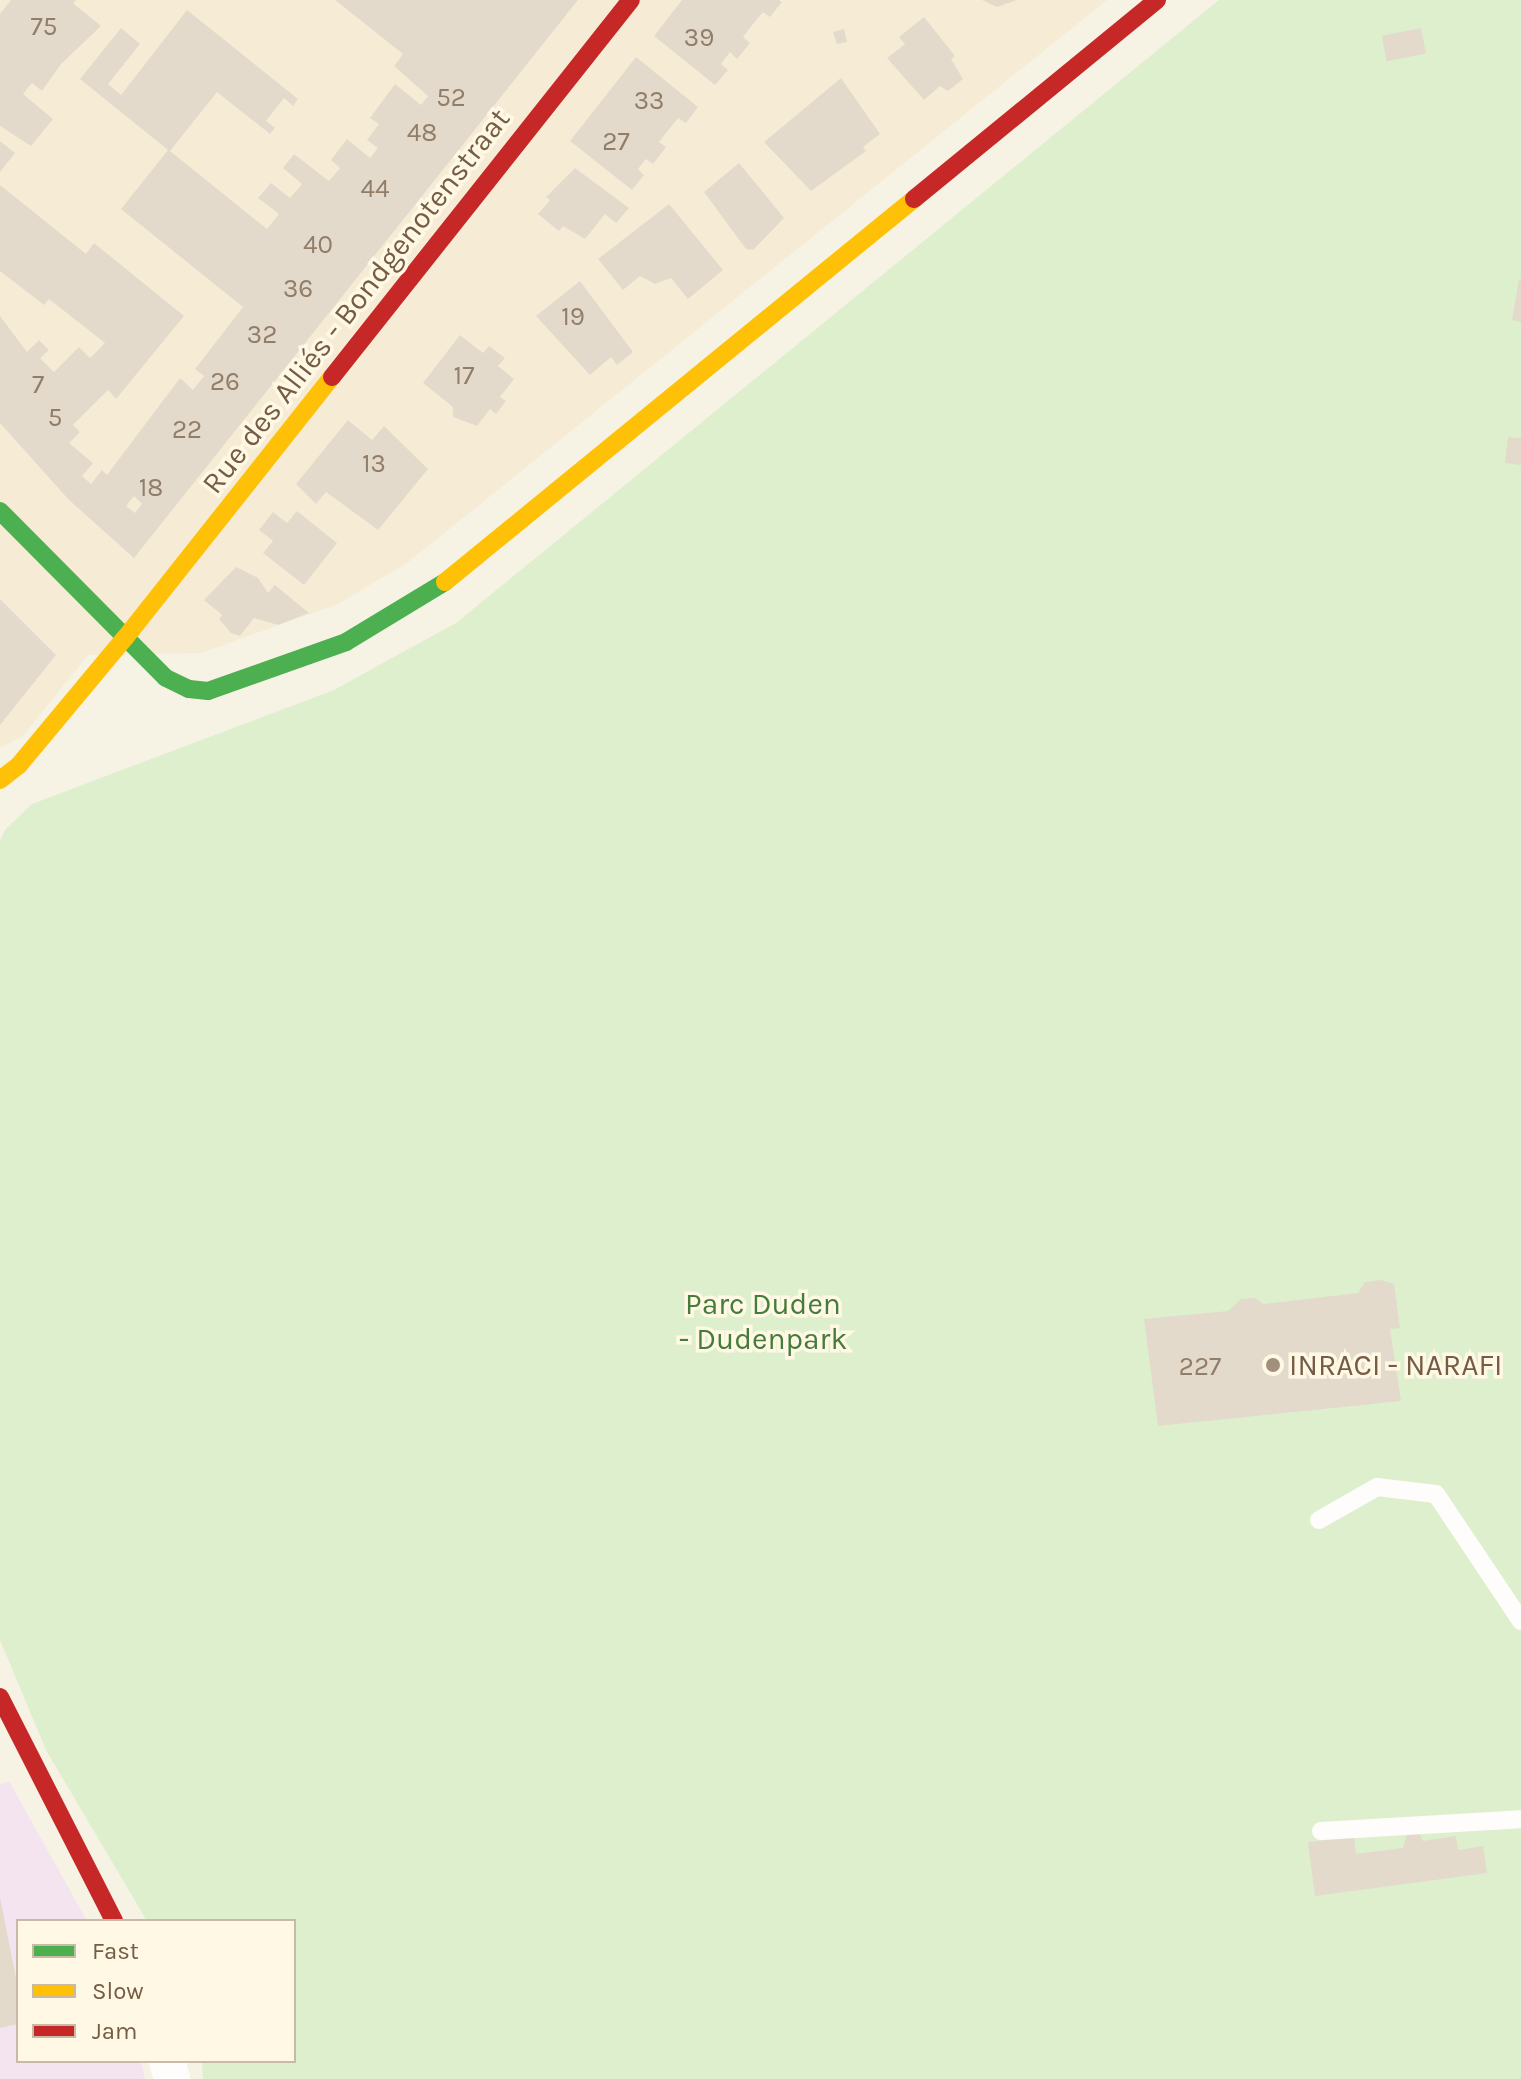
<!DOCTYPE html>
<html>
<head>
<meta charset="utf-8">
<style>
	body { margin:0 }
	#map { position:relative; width:1521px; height:2079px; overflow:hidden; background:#f6f2e4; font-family:Karla,sans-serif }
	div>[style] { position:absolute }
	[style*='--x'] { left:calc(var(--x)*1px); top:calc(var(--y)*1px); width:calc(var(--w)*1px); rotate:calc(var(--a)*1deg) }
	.residential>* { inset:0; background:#f6ecd6 }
	.education>* { inset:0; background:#f4e4f0 }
	.green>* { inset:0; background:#ddefcd }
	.building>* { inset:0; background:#e3dacc; transform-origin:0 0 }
	.lane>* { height:18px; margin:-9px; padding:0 9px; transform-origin:9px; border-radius:9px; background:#fefdfb }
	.street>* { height:36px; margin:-18px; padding:0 18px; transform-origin:18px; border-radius:18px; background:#fefdfb }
	.fast>* { height:18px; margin:-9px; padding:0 9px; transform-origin:9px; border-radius:9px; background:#4caf50 }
	.slow>* { height:18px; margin:-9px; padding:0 9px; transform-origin:9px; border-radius:9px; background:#ffc107 }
	.jam>* { height:18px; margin:-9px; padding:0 9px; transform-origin:9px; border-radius:9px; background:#c62828 }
	.dots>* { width:22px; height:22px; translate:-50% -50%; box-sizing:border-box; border:4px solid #fff8e4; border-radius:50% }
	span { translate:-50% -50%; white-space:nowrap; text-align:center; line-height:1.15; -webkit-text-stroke:7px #fff8e4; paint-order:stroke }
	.number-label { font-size:26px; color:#927e68 }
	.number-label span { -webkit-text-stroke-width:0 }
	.street-label { font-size:30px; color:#755c44 }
	.park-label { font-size:30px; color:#457c3a }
	.poi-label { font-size:30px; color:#755c44 }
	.left { translate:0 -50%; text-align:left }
	.legend { position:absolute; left:16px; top:1919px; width:280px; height:144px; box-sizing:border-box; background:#fff8e4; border:2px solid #c8baa4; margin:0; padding:10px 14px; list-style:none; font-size:24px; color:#755c44 }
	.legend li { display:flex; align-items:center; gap:16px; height:40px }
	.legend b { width:40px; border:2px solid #c8baa4 }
</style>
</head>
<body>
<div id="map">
	<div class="residential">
		<div style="clip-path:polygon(0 0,1107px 0,407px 563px,338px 604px,201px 653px,88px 655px,23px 736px,0 748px)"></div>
	</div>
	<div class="education">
		<div style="clip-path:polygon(9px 1781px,87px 1921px,18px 1921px,18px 2061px,141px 2061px,145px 2079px,0 2079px,0 1785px)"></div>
	</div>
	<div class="green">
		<div style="clip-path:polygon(1219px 0,1521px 0,1521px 2079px,203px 2079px,202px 2061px,294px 2061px,294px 1921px,147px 1921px,46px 1750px,0 1640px,0 840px,5px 830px,32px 804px,334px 690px,456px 623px)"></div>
	</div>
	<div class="building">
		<div style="clip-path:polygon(11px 0,76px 0,73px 3px,101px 26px,61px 64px,42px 91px,32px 83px,23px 94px,53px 119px,31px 146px,0 126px,0 14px)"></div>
		<div style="clip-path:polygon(evenodd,335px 0,578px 0,134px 558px,69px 500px,0 423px,0 316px,27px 352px,39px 340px,49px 350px,40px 358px,54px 372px,79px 347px,90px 358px,105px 343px,49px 299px,44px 305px,0 271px,0 185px,86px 254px,94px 243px,184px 316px,116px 399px,108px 390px,73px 425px,80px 432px,69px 443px,93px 463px,82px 476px,91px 484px,102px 470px,107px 475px,180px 378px,193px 390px,204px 376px,195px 369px,243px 307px,121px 209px,168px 150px,80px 79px,121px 28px,140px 44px,108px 84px,121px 95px,187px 10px,298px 99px,293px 106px,284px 98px,266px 121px,275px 128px,270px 134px,217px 92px,170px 151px,267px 229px,279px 214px,258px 198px,271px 183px,290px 198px,302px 184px,283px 168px,294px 154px,329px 181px,340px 168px,331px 160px,347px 139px,370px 158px,378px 148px,367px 140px,379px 124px,370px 118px,395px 84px,421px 105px,428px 96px,394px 66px,403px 54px,335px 0,134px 496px,142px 504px,135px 513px,126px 506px,134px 496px)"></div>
		<div style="clip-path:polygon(682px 0,779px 0,782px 2px,770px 17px,763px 12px,753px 24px,743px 37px,750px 43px,737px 59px,730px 52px,721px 64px,728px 70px,715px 85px,654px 36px)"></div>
		<div style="clip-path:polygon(982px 0,1017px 0,997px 7px)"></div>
		<div style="clip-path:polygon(924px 17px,955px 56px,951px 59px,963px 79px,948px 91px,940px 86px,924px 100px,887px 58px,905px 44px,899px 37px)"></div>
		<div style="left:1421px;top:28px;width:26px;height:40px;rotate:79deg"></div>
		<div style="clip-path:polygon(844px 29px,847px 42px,837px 44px,833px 32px)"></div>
		<div style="clip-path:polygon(636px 57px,698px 107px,686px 123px,678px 118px,659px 142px,666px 147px,653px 164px,646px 159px,638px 169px,644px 175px,632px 190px,570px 141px)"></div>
		<div style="clip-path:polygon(841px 78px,880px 134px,863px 147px,866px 151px,811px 191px,764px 142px)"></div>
		<div style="clip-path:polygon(0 141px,15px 153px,0 172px)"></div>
		<div style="clip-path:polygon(739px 163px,784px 218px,753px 250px,746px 249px,704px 192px)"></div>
		<div style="clip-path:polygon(575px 168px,629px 208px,616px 223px,605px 214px,585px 239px,563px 226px,559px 231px,538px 214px,550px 200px,546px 197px)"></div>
		<div style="clip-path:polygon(669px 204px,723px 270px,688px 299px,671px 278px,655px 284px,640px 276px,623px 290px,598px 259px)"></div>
		<div style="clip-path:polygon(1519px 279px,1521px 279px,1521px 322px,1512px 320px)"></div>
		<div style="clip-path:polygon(580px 281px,633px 352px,617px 365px,611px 357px,590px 375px,536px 316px)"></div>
		<div style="clip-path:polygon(460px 335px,483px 353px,489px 346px,505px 358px,498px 366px,514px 379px,500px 397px,506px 401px,496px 414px,490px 409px,477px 426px,453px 417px,453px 407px,423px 383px)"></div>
		<div style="clip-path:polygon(348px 420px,372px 440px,384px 426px,428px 469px,378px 530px,326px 492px,316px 504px,296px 484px)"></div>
		<div style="clip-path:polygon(1508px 437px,1521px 438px,1521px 465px,1505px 463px)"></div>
		<div style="clip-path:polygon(297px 511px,337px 543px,304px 585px,263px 553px,273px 541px,259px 530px,273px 512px,287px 523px)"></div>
		<div style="clip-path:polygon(236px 567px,258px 578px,268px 593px,275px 585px,309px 613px,278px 625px,254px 618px,240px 636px,231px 633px,219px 619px,222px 615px,204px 600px)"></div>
		<div style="clip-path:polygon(0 599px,56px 655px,0 725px)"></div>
		<div style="clip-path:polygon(1381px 1280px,1394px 1284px,1400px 1328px,1390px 1329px,1401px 1401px,1158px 1426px,1144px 1319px,1228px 1311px,1241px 1299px,1255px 1298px,1263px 1304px,1358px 1293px,1365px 1282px)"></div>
		<div style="clip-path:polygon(1419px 1833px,1423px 1841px,1456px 1836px,1458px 1850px,1483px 1846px,1487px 1873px,1315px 1896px,1308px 1842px,1354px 1837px,1356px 1854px,1403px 1848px,1407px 1834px)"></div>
		<div style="clip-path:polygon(0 1897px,18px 1989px,18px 2024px,0 2028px)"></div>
	</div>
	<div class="lane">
		<div style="--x:1319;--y:1520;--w:67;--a:-29.6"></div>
		<div style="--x:1377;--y:1487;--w:59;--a:6.8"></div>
		<div style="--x:1436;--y:1494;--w:153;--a:56.2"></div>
		<div style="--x:1321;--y:1831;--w:200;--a:-3.4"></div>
	</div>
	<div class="street">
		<div style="--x:167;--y:2061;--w:19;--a:74"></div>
	</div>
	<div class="fast">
		<div style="--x:0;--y:511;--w:235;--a:45.2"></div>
		<div style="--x:166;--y:678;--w:25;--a:26"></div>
		<div style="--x:189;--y:689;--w:19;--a:6"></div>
		<div style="--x:208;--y:691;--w:146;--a:-19.5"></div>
		<div style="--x:346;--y:642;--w:116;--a:-31.2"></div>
	</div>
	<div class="slow">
		<div style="--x:445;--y:582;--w:606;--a:-39.24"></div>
		<div style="--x:0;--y:780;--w:24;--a:-38"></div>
		<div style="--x:19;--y:765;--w:165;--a:-50.2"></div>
		<div style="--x:125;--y:638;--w:333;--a:-51.6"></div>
	</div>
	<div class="jam">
		<div style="--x:914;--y:199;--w:314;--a:-39.3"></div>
		<div style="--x:332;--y:377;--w:481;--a:-51.6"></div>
		<div style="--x:0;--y:1697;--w:251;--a:63"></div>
	</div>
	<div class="dots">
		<div style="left:1273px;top:1365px;background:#a2907c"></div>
	</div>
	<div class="number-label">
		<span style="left:44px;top:27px">75</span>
		<span style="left:699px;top:38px">39</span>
		<span style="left:451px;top:98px">52</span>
		<span style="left:649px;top:101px">33</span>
		<span style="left:422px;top:133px">48</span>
		<span style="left:616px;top:142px">27</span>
		<span style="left:375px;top:189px">44</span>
		<span style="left:318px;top:245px">40</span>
		<span style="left:298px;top:289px">36</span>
		<span style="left:573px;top:317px">19</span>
		<span style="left:262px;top:335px">32</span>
		<span style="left:464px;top:376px">17</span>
		<span style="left:225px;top:382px">26</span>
		<span style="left:38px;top:385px">7</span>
		<span style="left:55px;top:418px">5</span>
		<span style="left:187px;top:430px">22</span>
		<span style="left:374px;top:464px">13</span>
		<span style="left:151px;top:488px">18</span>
		<span style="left:1200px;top:1367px">227</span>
	</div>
	<div class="street-label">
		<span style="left:356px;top:301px;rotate:-52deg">Rue des Alliés - Bondgenotenstraat</span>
	</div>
	<div class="park-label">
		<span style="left:763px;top:1321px">Parc Duden<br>- Dudenpark</span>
	</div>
	<div class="poi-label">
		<span class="left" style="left:1289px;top:1365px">INRACI - NARAFI</span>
	</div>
	<ul class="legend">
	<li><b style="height:10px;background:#4caf50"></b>Fast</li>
	<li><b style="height:10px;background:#ffc107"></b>Slow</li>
	<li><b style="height:10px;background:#c62828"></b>Jam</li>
	</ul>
</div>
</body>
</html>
